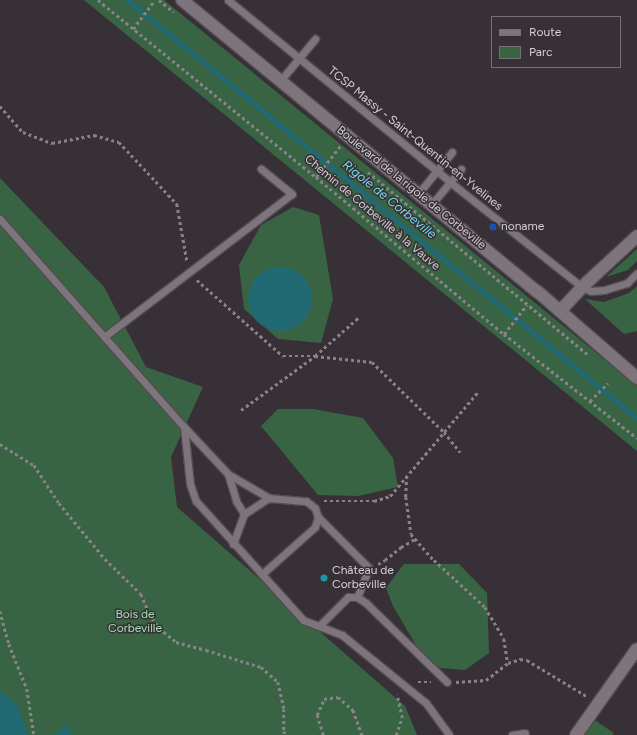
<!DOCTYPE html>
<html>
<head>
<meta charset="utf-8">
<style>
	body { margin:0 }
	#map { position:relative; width:637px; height:735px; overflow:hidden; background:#383037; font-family:Figtree,sans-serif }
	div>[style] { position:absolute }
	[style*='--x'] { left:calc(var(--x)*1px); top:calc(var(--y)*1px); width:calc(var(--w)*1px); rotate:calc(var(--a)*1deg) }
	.green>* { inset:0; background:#396444 }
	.water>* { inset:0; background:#216973 }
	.round { border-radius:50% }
	.stream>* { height:4.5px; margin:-2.25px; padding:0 2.25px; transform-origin:2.25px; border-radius:2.25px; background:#216973 }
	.path>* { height:2.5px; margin-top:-1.25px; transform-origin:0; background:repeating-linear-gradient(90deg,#898389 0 3px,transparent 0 6px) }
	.roads { filter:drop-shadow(1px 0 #524c51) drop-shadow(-1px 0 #524c51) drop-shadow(0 1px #524c51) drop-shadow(0 -1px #524c51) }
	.service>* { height:7px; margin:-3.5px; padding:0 3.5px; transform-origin:3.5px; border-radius:3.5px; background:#7d747c }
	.minor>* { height:12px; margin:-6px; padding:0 6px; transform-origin:6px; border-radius:6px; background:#7d747c }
	.tertiary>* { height:12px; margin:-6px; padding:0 6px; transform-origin:6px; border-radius:6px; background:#7d747c }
	.secondary>* { height:12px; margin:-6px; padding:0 6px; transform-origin:6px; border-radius:6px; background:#7d747c }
	.dots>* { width:11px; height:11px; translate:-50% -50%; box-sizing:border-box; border:2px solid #383037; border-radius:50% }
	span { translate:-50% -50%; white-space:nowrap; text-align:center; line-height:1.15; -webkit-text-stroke:3px #383037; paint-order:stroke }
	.street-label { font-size:12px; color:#d5d0d5 }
	.poi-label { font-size:12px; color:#d5d0d5 }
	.left { translate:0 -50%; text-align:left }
	.park-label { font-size:12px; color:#9ce1ad }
	.water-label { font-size:13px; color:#71dbec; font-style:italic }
	.legend { position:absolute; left:491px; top:16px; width:130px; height:52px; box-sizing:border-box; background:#383037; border:1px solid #777076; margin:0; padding:5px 7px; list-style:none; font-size:12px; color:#d5d0d5 }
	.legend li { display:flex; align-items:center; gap:8px; height:20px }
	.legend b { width:20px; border:1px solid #777076 }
</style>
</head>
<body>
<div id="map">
	<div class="green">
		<div style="clip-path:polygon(84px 0,164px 0,637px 386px,637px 451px)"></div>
		<div style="clip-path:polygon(0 178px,104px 287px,146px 367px,203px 387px,171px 457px,177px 507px,405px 706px,417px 735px,0 735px)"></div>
		<div style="clip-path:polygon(293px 207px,319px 215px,333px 299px,321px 343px,278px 339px,244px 309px,239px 265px,261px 225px)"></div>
		<div style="clip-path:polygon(637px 249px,637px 261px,628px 270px,606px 277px)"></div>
		<div style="clip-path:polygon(637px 286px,637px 331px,624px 334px,585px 299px,604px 302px,629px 293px)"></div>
		<div style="clip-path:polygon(278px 409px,313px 409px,363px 418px,393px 458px,398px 487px,358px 496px,318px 495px,261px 426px)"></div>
		<div style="clip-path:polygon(404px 564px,459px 564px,487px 593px,489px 653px,465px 670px,440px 668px,424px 659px,393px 606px,386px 588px)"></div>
		<div style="clip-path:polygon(593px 719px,614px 733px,612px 735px,582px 735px)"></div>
	</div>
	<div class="water">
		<div class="round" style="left:248px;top:267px;width:64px;height:64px"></div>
		<div style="clip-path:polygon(0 690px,8px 696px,11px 701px,16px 703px,29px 735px,0 735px)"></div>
		<div style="clip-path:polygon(67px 724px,72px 735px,54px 735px)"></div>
	</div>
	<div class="stream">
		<div style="--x:128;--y:0;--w:659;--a:39.39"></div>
	</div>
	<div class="path">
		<div style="--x:98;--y:0;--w:281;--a:39.1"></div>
		<div style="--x:316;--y:177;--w:245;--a:39.9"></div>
		<div style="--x:504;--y:334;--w:169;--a:38"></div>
		<div style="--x:159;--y:0;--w:19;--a:39"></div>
		<div style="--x:133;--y:29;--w:36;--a:-53"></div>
		<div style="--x:373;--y:105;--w:6;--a:-59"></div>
		<div style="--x:0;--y:106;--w:35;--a:49"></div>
		<div style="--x:23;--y:132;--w:31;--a:21"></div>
		<div style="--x:52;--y:143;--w:43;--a:-10.8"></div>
		<div style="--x:94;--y:135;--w:26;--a:16"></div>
		<div style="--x:119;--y:142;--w:85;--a:46.9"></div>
		<div style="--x:177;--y:204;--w:58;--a:80"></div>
		<div style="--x:368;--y:172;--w:285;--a:39.7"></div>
		<div style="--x:316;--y:177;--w:39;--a:-52"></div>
		<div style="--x:197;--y:280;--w:115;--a:41.5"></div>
		<div style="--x:283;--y:356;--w:32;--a:0"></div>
		<div style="--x:315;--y:356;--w:57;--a:6"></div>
		<div style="--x:372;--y:362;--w:100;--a:44.2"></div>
		<div style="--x:444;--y:432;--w:26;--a:51"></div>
		<div style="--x:504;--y:334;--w:37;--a:-52"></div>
		<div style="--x:590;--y:401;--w:25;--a:-45"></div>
		<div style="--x:241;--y:410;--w:92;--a:-36.1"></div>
		<div style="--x:315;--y:356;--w:59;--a:-41.6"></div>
		<div style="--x:0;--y:444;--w:40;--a:32"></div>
		<div style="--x:34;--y:465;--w:45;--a:56.7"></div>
		<div style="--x:59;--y:503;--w:72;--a:50.6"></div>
		<div style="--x:105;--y:559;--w:50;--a:44.2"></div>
		<div style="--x:141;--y:594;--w:21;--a:67"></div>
		<div style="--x:149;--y:613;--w:18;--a:56"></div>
		<div style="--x:159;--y:628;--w:22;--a:39"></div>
		<div style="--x:176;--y:642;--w:31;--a:15"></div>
		<div style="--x:206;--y:650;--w:58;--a:17.2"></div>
		<div style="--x:261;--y:667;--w:23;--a:41"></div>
		<div style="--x:278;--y:682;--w:28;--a:77"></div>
		<div style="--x:284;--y:709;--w:22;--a:90"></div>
		<div style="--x:284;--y:731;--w:4;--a:76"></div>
		<div style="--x:407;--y:476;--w:21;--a:93"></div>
		<div style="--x:406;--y:497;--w:37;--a:82"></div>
		<div style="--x:411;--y:534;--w:35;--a:49"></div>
		<div style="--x:434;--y:560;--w:69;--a:42.7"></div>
		<div style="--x:485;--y:607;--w:37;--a:59"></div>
		<div style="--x:504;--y:639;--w:24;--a:81"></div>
		<div style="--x:324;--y:501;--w:50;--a:0"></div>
		<div style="--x:374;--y:501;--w:17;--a:-17"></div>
		<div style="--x:390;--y:496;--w:136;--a:-49.8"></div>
		<div style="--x:378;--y:564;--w:8;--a:-30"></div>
		<div style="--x:385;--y:560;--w:21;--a:-39"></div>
		<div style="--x:401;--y:547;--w:16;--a:-30"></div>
		<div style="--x:0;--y:611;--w:34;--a:75"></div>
		<div style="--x:9;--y:644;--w:48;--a:68.2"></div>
		<div style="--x:27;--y:689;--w:47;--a:81.3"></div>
		<div style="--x:418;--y:682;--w:13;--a:0"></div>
		<div style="--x:456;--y:682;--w:30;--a:-4"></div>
		<div style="--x:486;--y:680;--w:28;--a:-38"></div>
		<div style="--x:508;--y:663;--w:13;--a:-18"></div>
		<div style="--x:520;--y:659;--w:7;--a:8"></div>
		<div style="--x:527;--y:660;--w:71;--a:31.2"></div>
		<div style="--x:323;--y:735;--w:21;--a:-107"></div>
		<div style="--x:317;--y:715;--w:17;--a:-66"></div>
		<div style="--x:324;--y:699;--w:14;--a:-8"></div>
		<div style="--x:338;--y:697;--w:20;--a:41"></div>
		<div style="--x:353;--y:710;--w:27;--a:70"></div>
		<div style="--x:396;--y:735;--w:18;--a:-71"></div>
		<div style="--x:402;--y:718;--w:24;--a:-102"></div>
	</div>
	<div class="roads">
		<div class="service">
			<div style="--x:228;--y:0;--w:287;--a:39.3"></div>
			<div style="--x:450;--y:182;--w:169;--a:38.5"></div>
			<div style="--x:582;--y:287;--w:10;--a:24"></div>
			<div style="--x:591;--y:291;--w:13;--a:-4"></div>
			<div style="--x:604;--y:290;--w:24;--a:-17"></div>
			<div style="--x:627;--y:283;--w:14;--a:-45"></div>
			<div style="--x:280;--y:81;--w:55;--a:-50.2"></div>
			<div style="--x:418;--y:194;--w:54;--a:-51"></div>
			<div style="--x:431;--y:205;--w:47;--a:-50.2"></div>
			<div style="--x:0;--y:219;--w:278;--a:48.5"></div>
			<div style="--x:184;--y:427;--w:57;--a:84"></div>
			<div style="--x:190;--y:484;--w:18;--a:71"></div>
			<div style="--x:196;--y:501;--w:160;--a:48"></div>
			<div style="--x:303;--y:620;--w:42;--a:21"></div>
			<div style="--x:342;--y:635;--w:108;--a:39"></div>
			<div style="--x:426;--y:703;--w:39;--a:54"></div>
			<div style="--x:104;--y:337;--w:236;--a:-37.3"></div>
			<div style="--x:292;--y:194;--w:40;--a:-141"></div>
			<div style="--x:184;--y:427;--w:64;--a:46.9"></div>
			<div style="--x:228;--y:474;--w:48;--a:30.3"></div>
			<div style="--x:228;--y:474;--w:28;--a:73"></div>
			<div style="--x:236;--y:501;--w:15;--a:58"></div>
			<div style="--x:318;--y:517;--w:72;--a:45"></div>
			<div style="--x:369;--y:568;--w:31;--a:112"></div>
			<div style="--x:233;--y:544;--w:32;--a:-70"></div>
			<div style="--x:244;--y:514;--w:30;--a:-33"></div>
			<div style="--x:269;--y:498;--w:37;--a:5"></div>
			<div style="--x:306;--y:501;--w:11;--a:38"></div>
			<div style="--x:315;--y:508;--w:9;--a:72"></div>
			<div style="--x:318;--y:517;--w:10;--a:107"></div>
			<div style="--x:315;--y:527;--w:71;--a:138.4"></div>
			<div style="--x:319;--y:626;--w:41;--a:-45"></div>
			<div style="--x:348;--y:597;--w:9;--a:0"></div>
			<div style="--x:357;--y:597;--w:11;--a:34"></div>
			<div style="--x:366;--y:603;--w:113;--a:44.3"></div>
			<div style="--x:512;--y:735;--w:13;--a:-9"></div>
		</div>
		<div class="minor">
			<div style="--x:576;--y:735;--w:105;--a:-54.7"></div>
		</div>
		<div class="tertiary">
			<div style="--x:560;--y:311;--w:33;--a:-47"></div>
			<div style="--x:582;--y:287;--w:75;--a:-42.8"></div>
		</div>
		<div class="secondary">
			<div style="--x:182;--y:0;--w:460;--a:39.4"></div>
			<div style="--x:538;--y:292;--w:131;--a:41"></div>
		</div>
	</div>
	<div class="dots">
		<div style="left:493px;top:227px;background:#1a4fb4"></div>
		<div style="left:324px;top:578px;background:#0f9aa8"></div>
	</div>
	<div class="street-label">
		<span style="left:415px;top:139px;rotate:39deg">TCSP Massy - Saint-Quentin-en-Yvelines</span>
		<span style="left:411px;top:188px;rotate:39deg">Boulevard de la rigole de Corbeville</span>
		<span style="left:372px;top:213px;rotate:40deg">Chemin de Corbeville à la Vauve</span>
	</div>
	<div class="poi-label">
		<span class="left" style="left:501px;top:227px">noname</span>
		<span class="left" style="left:332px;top:578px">Château de<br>Corbeville</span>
	</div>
	<div class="park-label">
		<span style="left:135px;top:622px">Bois de<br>Corbeville</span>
	</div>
	<div class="water-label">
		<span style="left:389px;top:200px;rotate:39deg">Rigole de Corbeville</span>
	</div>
	<ul class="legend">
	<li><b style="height:5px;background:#7d747c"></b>Route</li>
	<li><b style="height:11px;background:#396444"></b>Parc</li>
	</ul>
</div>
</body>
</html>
